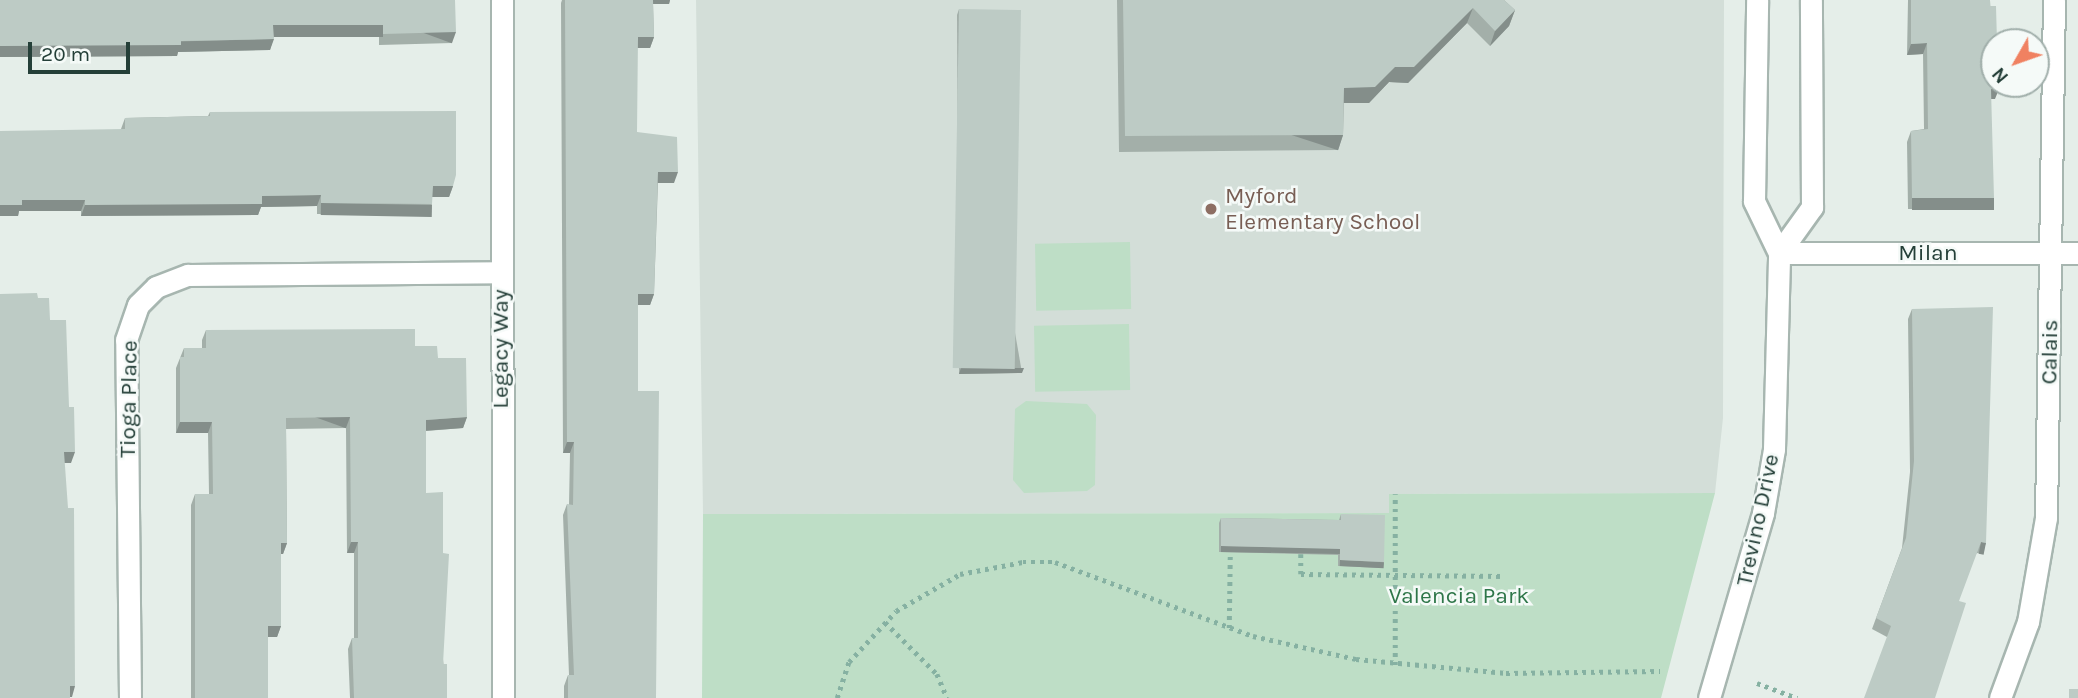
<!DOCTYPE html>
<html>
<head>
<meta charset="utf-8">
<style>
	body { margin:0 }
	#map { position:relative; width:2078px; height:698px; overflow:hidden; background:#e5eee9; font-family:Karla,sans-serif }
	div>[style] { position:absolute }
	[style*='--x'] { left:calc(var(--x)*1px); top:calc(var(--y)*1px); width:calc(var(--w)*1px); rotate:calc(var(--a)*1deg) }
	.built>* { inset:0; background:#d3ded8 }
	.green>* { inset:0; background:#bedec6; transform-origin:0 0 }
	.path>* { height:4.5px; margin-top:-2.25px; transform-origin:0; background:repeating-linear-gradient(90deg,#86b1a2 0 3.5px,transparent 0 8.5px) }
	.roads { filter:drop-shadow(2px 0 #a7b6b0) drop-shadow(-2px 0 #a7b6b0) drop-shadow(0 2px #a7b6b0) drop-shadow(0 -2px #a7b6b0) }
	.street>* { height:21px; margin:-10.5px; padding:0 10.5px; transform-origin:10.5px; border-radius:10.5px; background:#fff }
	.wall>* { inset:0; background:#a3afa9 }
	.shaded-wall>* { inset:0; background:#848e8a; transform-origin:0 0 }
	.building>* { inset:0; background:#bdcbc5; transform-origin:0 0 }
	.dots>* { width:19px; height:19px; translate:-50% -50%; box-sizing:border-box; border:4px solid #f5faf8; border-radius:50% }
	span { translate:-50% -50%; white-space:nowrap; text-align:center; line-height:1.15; -webkit-text-stroke:5px #f5faf8; paint-order:stroke }
	.education-label { font-size:23px; color:#785e54 }
	.left { translate:0 -50%; text-align:left }
	.street-label { font-size:23px; color:#243f38 }
	.park-label { font-size:23px; color:#2e7649 }
	.north { position:absolute; left:1980px; top:28px; width:70px; height:70px; box-sizing:border-box; background:#f5faf8; border:2px solid #a1afab; border-radius:50%; rotate:230deg; font-size:19px; font-weight:700; line-height:28px; text-align:center; color:#243f38 }
	.north::after { content:''; display:block; margin:auto; width:24px; height:32px; background:#f08161; clip-path:polygon(50% 0,100% 100%,50% 72%,0 100%) }
	.scale { position:absolute; left:28px; top:42px; width:102px; height:32px; box-sizing:border-box; border:4px solid #243f38; border-top:0; padding-left:9px; font-size:21px; line-height:24px; white-space:nowrap; color:#243f38; -webkit-text-stroke:5px #f5faf8; paint-order:stroke }
</style>
</head>
<body>
<div id="map">
	<div class="built">
		<div style="clip-path:polygon(696px 0,1724px 0,1723px 418px,1715px 493px,1390px 494px,1390px 513px,703px 514px)"></div>
	</div>
	<div class="green">
		<div style="left:1130px;top:242px;width:67px;height:95px;rotate:89deg"></div>
		<div style="left:1129px;top:324px;width:66px;height:95px;rotate:89deg"></div>
		<div style="clip-path:polygon(1026px 401px,1087px 404px,1096px 415px,1095px 485px,1087px 491px,1024px 493px,1013px 480px,1015px 409px)"></div>
		<div style="clip-path:polygon(1715px 493px,1661px 698px,702px 698px,703px 514px,1389px 513px,1389px 494px)"></div>
	</div>
	<div class="path">
		<div style="--x:1301;--y:554;--w:20;--a:90"></div>
		<div style="--x:1301;--y:574;--w:202;--a:0.6"></div>
		<div style="--x:885;--y:622;--w:74;--a:45"></div>
		<div style="--x:937;--y:674;--w:26;--a:67"></div>
		<div style="--x:1229;--y:628;--w:76;--a:-89.2"></div>
		<div style="--x:1395;--y:665;--w:171;--a:-90"></div>
		<div style="--x:1757;--y:683;--w:43;--a:20.6"></div>
		<div style="--x:837;--y:698;--w:38;--a:-72"></div>
		<div style="--x:849;--y:662;--w:69;--a:-47.3"></div>
		<div style="--x:896;--y:611;--w:74;--a:-30"></div>
		<div style="--x:960;--y:574;--w:64;--a:-10.8"></div>
		<div style="--x:1023;--y:562;--w:32;--a:0"></div>
		<div style="--x:1055;--y:562;--w:211;--a:20.5"></div>
		<div style="--x:1253;--y:636;--w:106;--a:12.6"></div>
		<div style="--x:1356;--y:659;--w:151;--a:5.3"></div>
		<div style="--x:1506;--y:673;--w:154;--a:-0.7"></div>
	</div>
	<div class="roads">
		<div class="street">
			<div style="--x:502;--y:0;--w:698;--a:89.92"></div>
			<div style="--x:1779;--y:253;--w:299;--a:0"></div>
			<div style="--x:1779;--y:253;--w:57;--a:-54.3"></div>
			<div style="--x:1812;--y:207;--w:207;--a:-90.3"></div>
			<div style="--x:130;--y:698;--w:358;--a:-90.6"></div>
			<div style="--x:126;--y:340;--w:37;--a:-71"></div>
			<div style="--x:138;--y:305;--w:25;--a:-45"></div>
			<div style="--x:156;--y:287;--w:34;--a:-21"></div>
			<div style="--x:188;--y:275;--w:313;--a:-0.5"></div>
			<div style="--x:1709;--y:698;--w:193;--a:-73.7"></div>
			<div style="--x:1763;--y:513;--w:65;--a:-80.2"></div>
			<div style="--x:1774;--y:449;--w:196;--a:-88.5"></div>
			<div style="--x:1779;--y:253;--w:58;--a:-115.7"></div>
			<div style="--x:1754;--y:201;--w:201;--a:-89.1"></div>
			<div style="--x:2000;--y:698;--w:81;--a:-69.8"></div>
			<div style="--x:2028;--y:622;--w:106;--a:-80.2"></div>
			<div style="--x:2046;--y:518;--w:518;--a:-89.12"></div>
		</div>
	</div>
	<div class="wall">
		<div style="clip-path:polygon(0 0,455px 0,452px 43px,379px 45px,379px 36px,274px 36px,270px 50px,178px 52px,177px 56px,0 57px)"></div>
		<div style="clip-path:polygon(562px 0,670px 0,669px 4px,653px 4px,654px 37px,650px 48px,637px 48px,637px 132px,674px 183px,658px 183px,654px 294px,650px 305px,638px 305px,638px 391px,656px 698px,564px 698px,564px 686px,568px 675px,569px 675px,563px 515px,567px 504px,569px 505px,570px 453px,563px 453px,561px 3px)"></div>
		<div style="clip-path:polygon(1117px 0,1504px 0,1515px 10px,1509px 26px,1490px 46px,1467px 23px,1408px 83px,1389px 82px,1369px 103px,1344px 103px,1343px 135px,1338px 150px,1119px 152px)"></div>
		<div style="clip-path:polygon(1908px 0,1990px 0,1995px 99px,1991px 99px,1990px 209px,1908px 209px,1907px 142px,1911px 131px,1924px 129px,1923px 54px,1907px 55px)"></div>
		<div style="clip-path:polygon(959px 9px,1022px 373px,959px 374px,957px 15px)"></div>
		<div style="clip-path:polygon(210px 112px,453px 186px,449px 197px,432px 197px,432px 204px,428px 215px,317px 214px,317px 206px,261px 207px,258px 215px,81px 216px,81px 211px,19px 211px,18px 216px,0 216px,121px 129px,125px 118px,208px 116px)"></div>
		<div style="clip-path:polygon(1912px 309px,1986px 543px,1982px 554px,1977px 553px,1887px 637px,1872px 629px,1902px 548px,1910px 472px,1908px 319px)"></div>
		<div style="clip-path:polygon(206px 330px,415px 346px,438px 358px,467px 417px,463px 428px,426px 431px,426px 493px,447px 698px,350px 698px,348px 649px,352px 638px,354px 638px,354px 553px,347px 553px,346px 428px,286px 429px,287px 543px,283px 554px,281px 554px,281px 626px,277px 637px,268px 637px,268px 698px,191px 698px,191px 505px,195px 494px,209px 494px,208px 433px,176px 433px,176px 368px,184px 348px,202px 348px,202px 340px)"></div>
		<div style="clip-path:polygon(1341px 514px,1384px 562px,1382px 568px,1338px 566px,1338px 555px,1219px 552px,1219px 523px,1221px 518px,1339px 520px)"></div>
	</div>
	<div class="shaded-wall">
		<div style="clip-path:polygon(651px 0,670px 0,669px 4px,649px 4px)"></div>
		<div style="clip-path:polygon(1473px 8px,1467px 23px,1408px 83px,1389px 82px,1369px 103px,1338px 103px,1344px 88px)"></div>
		<div style="clip-path:polygon(1515px 10px,1509px 26px,1490px 46px,1495px 31px)"></div>
		<div style="left:273px;top:25px;width:110px;height:12px"></div>
		<div style="left:456px;top:32px;width:12px;height:73px;rotate:110deg"></div>
		<div style="clip-path:polygon(638px 37px,654px 37px,650px 48px,634px 48px)"></div>
		<div style="clip-path:polygon(274px 39px,270px 50px,178px 52px,177px 56px,0 57px,0 46px)"></div>
		<div style="clip-path:polygon(1927px 43px,1923px 54px,1907px 55px,1911px 44px)"></div>
		<div style="clip-path:polygon(1991px 89px,1999px 89px,1995px 99px,1987px 99px)"></div>
		<div style="left:1343px;top:135px;width:16px;height:218px;rotate:108deg"></div>
		<div style="clip-path:polygon(658px 172px,678px 172px,674px 183px,654px 183px)"></div>
		<div style="clip-path:polygon(433px 186px,453px 186px,449px 197px,429px 197px)"></div>
		<div style="clip-path:polygon(321px 195px,317px 206px,261px 207px,258px 215px,81px 216px,85px 205px,262px 196px)"></div>
		<div style="left:1912px;top:198px;width:82px;height:12px"></div>
		<div style="clip-path:polygon(22px 200px,85px 200px,81px 211px,19px 211px,18px 216px,0 216px,0 205px)"></div>
		<div style="left:321px;top:203px;width:111px;height:12px;rotate:1deg"></div>
		<div style="clip-path:polygon(638px 294px,654px 294px,650px 305px,634px 305px)"></div>
		<div style="clip-path:polygon(961px 368px,1024px 368px,1022px 373px,959px 374px)"></div>
		<div style="left:350px;top:417px;width:12px;height:64px;rotate:110deg"></div>
		<div style="clip-path:polygon(467px 417px,463px 428px,422px 431px,426px 420px)"></div>
		<div style="clip-path:polygon(180px 422px,212px 422px,208px 433px,176px 433px)"></div>
		<div style="clip-path:polygon(567px 442px,574px 442px,570px 453px,563px 453px)"></div>
		<div style="clip-path:polygon(64px 452px,75px 452px,71px 463px,60px 463px)"></div>
		<div style="clip-path:polygon(351px 542px,358px 542px,354px 553px,347px 553px)"></div>
		<div style="left:1981px;top:542px;width:5px;height:12px;rotate:11deg"></div>
		<div style="clip-path:polygon(281px 543px,287px 543px,283px 554px,277px 554px)"></div>
		<div style="left:1221px;top:546px;width:119px;height:6px;rotate:1deg"></div>
		<div style="left:1340px;top:560px;width:44px;height:6px;rotate:3deg"></div>
		<div style="clip-path:polygon(268px 626px,281px 626px,277px 637px,264px 637px)"></div>
		<div style="clip-path:polygon(70px 686px,75px 686px,72px 697px,66px 697px)"></div>
	</div>
	<div class="building">
		<div style="clip-path:polygon(0 0,455px 0,456px 32px,383px 34px,383px 25px,273px 25px,274px 39px,181px 41px,181px 45px,0 46px)"></div>
		<div style="clip-path:polygon(565px 0,653px 0,654px 37px,638px 37px,637px 132px,677px 137px,678px 172px,658px 172px,654px 294px,638px 294px,638px 391px,659px 391px,656px 698px,568px 698px,568px 675px,574px 675px,567px 504px,573px 505px,574px 442px,567px 442px)"></div>
		<div style="clip-path:polygon(1123px 0,1504px 0,1515px 10px,1495px 31px,1473px 8px,1414px 67px,1395px 67px,1375px 87px,1344px 88px,1343px 135px,1125px 136px)"></div>
		<div style="clip-path:polygon(1911px 0,1990px 0,1990px 6px,1996px 6px,1997px 42px,1994px 42px,1994px 84px,1999px 84px,1999px 89px,1991px 89px,1994px 198px,1912px 198px,1911px 131px,1928px 129px,1927px 43px,1911px 44px)"></div>
		<div style="left:959px;top:9px;width:62px;height:359px;rotate:1deg"></div>
		<div style="clip-path:polygon(456px 111px,456px 175px,453px 186px,433px 186px,432px 204px,321px 203px,321px 195px,262px 196px,262px 204px,85px 205px,85px 200px,22px 200px,22px 205px,0 205px,0 131px,125px 129px,125px 118px,210px 116px,210px 112px)"></div>
		<div style="clip-path:polygon(37px 293px,38px 298px,49px 298px,50px 320px,66px 320px,69px 407px,74px 407px,75px 452px,64px 452px,68px 508px,74px 508px,75px 686px,70px 686px,70px 698px,0 698px,0 294px)"></div>
		<div style="clip-path:polygon(1993px 307px,1986px 543px,1981px 542px,1959px 601px,1966px 603px,1935px 698px,1864px 698px,1891px 626px,1876px 618px,1906px 538px,1914px 461px,1912px 309px)"></div>
		<div style="clip-path:polygon(415px 329px,415px 346px,437px 346px,438px 358px,466px 358px,467px 417px,426px 420px,426px 493px,443px 492px,443px 553px,449px 554px,443px 664px,447px 664px,447px 698px,354px 698px,352px 638px,358px 638px,358px 542px,351px 542px,350px 417px,286px 418px,287px 543px,281px 543px,281px 626px,268px 626px,268px 698px,195px 698px,195px 494px,213px 494px,212px 422px,180px 422px,180px 357px,184px 357px,184px 348px,206px 348px,206px 330px)"></div>
		<div style="clip-path:polygon(1341px 514px,1385px 515px,1384px 562px,1340px 560px,1340px 549px,1221px 546px,1221px 518px,1341px 520px)"></div>
		<div style="left:2069px;top:689px;width:9px;height:9px"></div>
	</div>
	<div class="dots">
		<div style="left:1211px;top:209px;background:#8d6e63"></div>
	</div>
	<div class="education-label">
		<span class="left" style="left:1225px;top:209px">Myford<br>Elementary School</span>
	</div>
	<div class="street-label">
		<span style="left:1928px;top:253px">Milan</span>
		<span style="left:501px;top:349px;rotate:-90deg">Legacy Way</span>
		<span style="left:2050px;top:352px;rotate:-89deg">Calais</span>
		<span style="left:129px;top:399px;rotate:-89deg">Tioga Place</span>
		<span style="left:1758px;top:520px;rotate:-78deg">Trevino Drive</span>
	</div>
	<div class="park-label">
		<span style="left:1459px;top:596px">Valencia Park</span>
	</div>
	<div class="north">N</div>
	<div class="scale">20 m</div>
</div>
</body>
</html>
